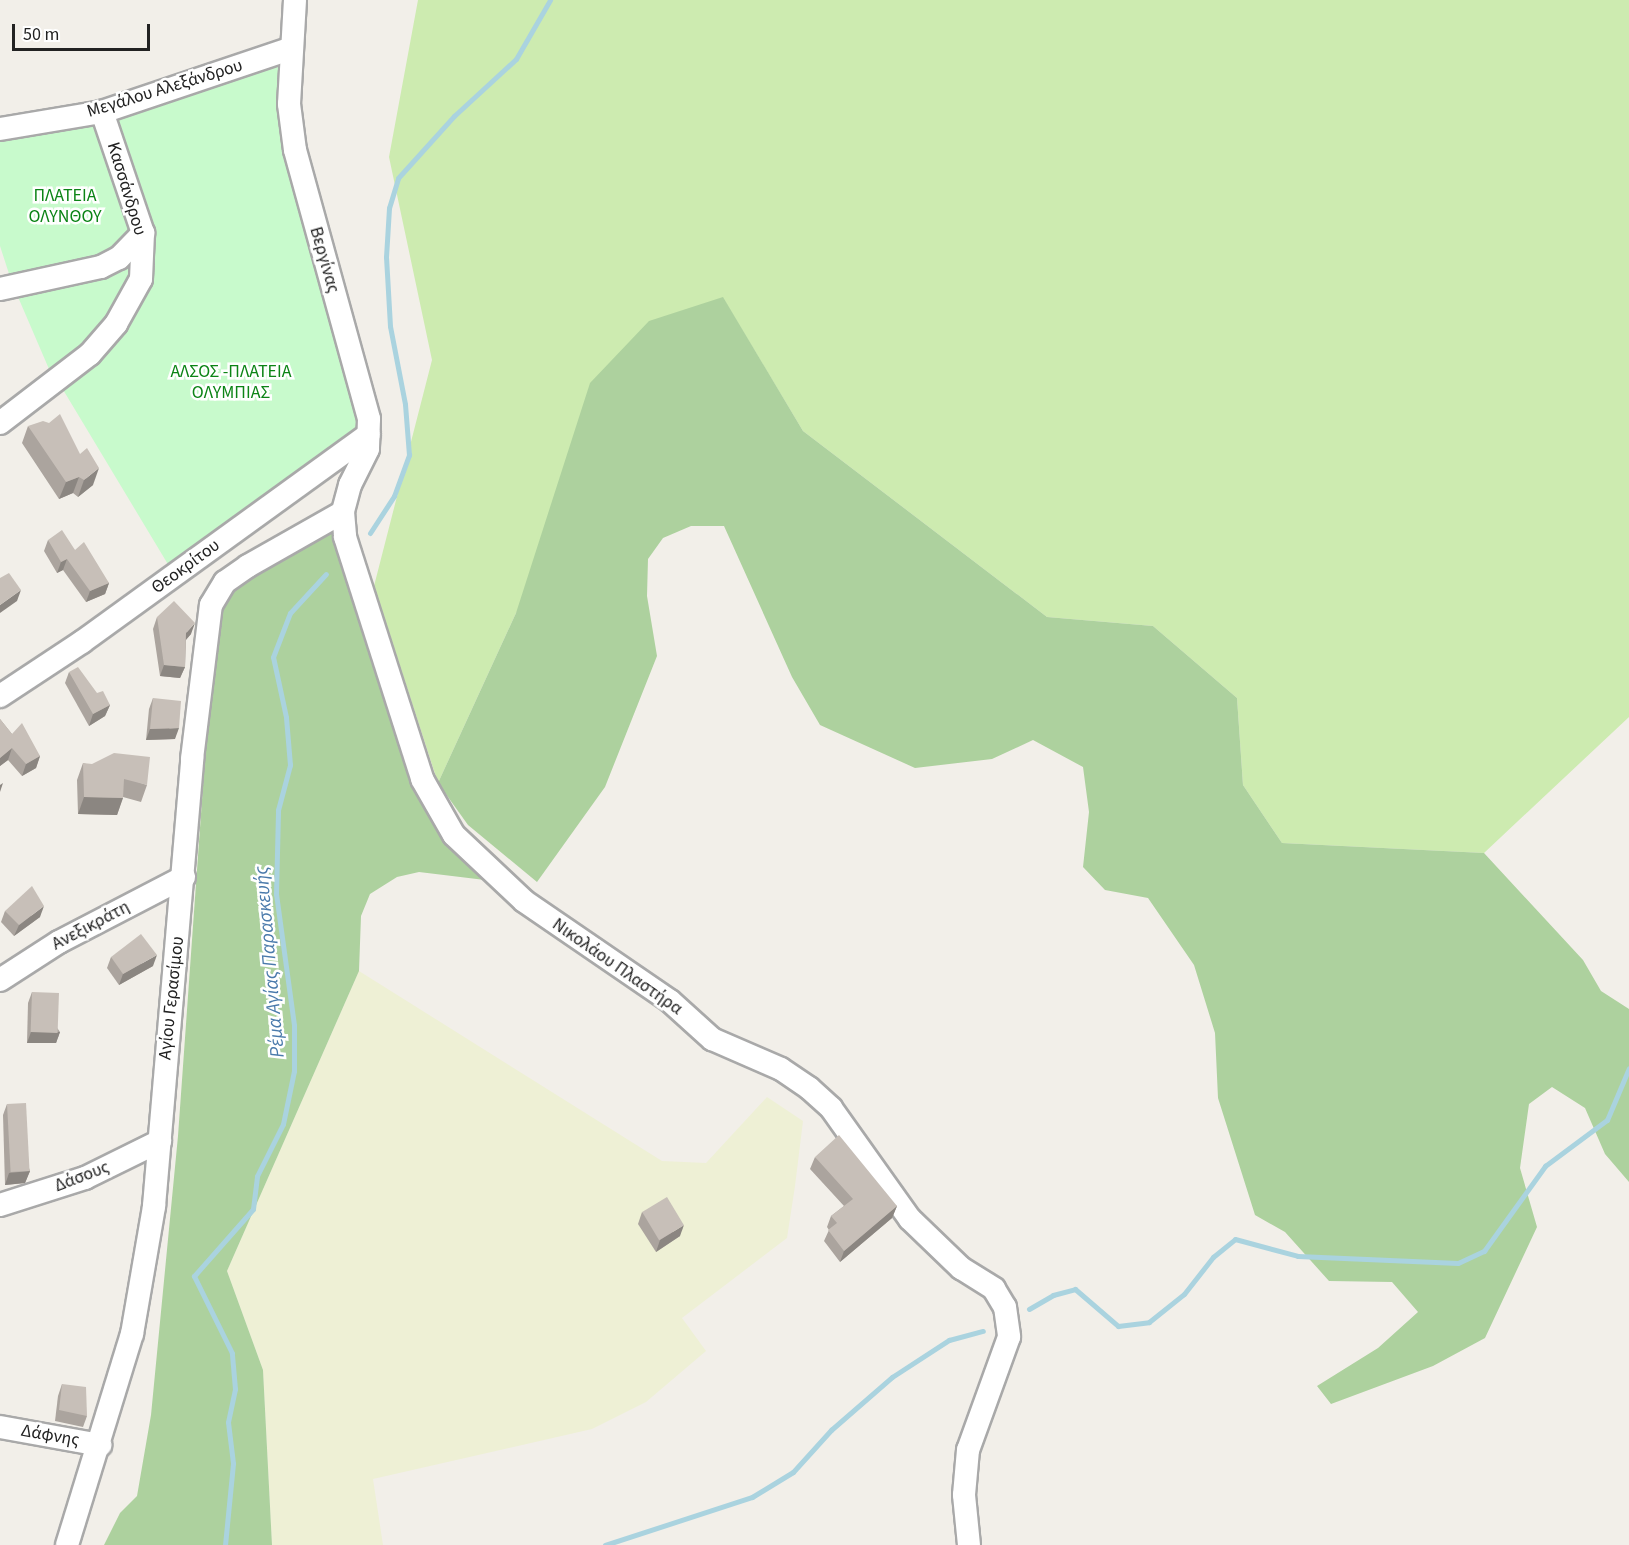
<!DOCTYPE html>
<html>
<head>
<meta charset="utf-8">
<style>
	body { margin:0 }
	#map { position:relative; width:1629px; height:1545px; overflow:hidden; background:#f2efe9; font-family:"Source Sans 3",sans-serif }
	div>[style] { position:absolute }
	[style*='--x'] { left:calc(var(--x)*1px); top:calc(var(--y)*1px); width:calc(var(--w)*1px); rotate:calc(var(--a)*1deg) }
	.farmland>* { inset:0; background:#eef0d5 }
	.grass>* { inset:0; background:#cdebb0 }
	.forest>* { inset:0; background:#add19e }
	.park>* { inset:0; background:#c8facc }
	.stream>* { height:5px; margin:-2.5px; padding:0 2.5px; transform-origin:2.5px; border-radius:2.5px; background:#aad3df }
	.roads { filter:drop-shadow(2px 0 #a9a9a9) drop-shadow(-2px 0 #a9a9a9) drop-shadow(0 2px #a9a9a9) drop-shadow(0 -2px #a9a9a9) }
	.minor>* { height:22px; margin:-11px; padding:0 11px; transform-origin:11px; border-radius:11px; background:#fff }
	.wall>* { inset:0; background:#aba49e }
	.shaded-wall>* { inset:0; background:#8b8681 }
	.building>* { inset:0; background:#c7bfb8; transform-origin:0 0 }
	span { translate:-50% -50%; white-space:nowrap; text-align:center; line-height:1.15; -webkit-text-stroke:5px #fff; paint-order:stroke }
	.street-label { font-size:18px; color:#222 }
	.park-label { font-size:18px; color:#0c8416 }
	.water-label { font-size:20px; color:#4a7aab; font-style:italic }
	.scale { position:absolute; left:12px; top:24px; width:138px; height:27px; box-sizing:border-box; border:3px solid #222; border-top:0; padding-left:8px; font-size:18px; line-height:21px; white-space:nowrap; color:#222; -webkit-text-stroke:4px #fff; paint-order:stroke }
</style>
</head>
<body>
<div id="map">
	<div class="farmland">
		<div style="clip-path:polygon(359px 971px,662px 1161px,706px 1163px,767px 1097px,803px 1121px,795px 1186px,787px 1238px,682px 1318px,706px 1351px,646px 1402px,592px 1429px,373px 1479px,383px 1545px,272px 1545px,263px 1370px,227px 1271px)"></div>
	</div>
	<div class="grass">
		<div style="clip-path:polygon(418px 0,1629px 0,1629px 717px,1484px 853px,1282px 843px,1243px 785px,1237px 698px,1153px 626px,1047px 617px,803px 431px,723px 298px,516px 613px,438px 783px,374px 586px,432px 360px,389px 157px)"></div>
	</div>
	<div class="forest">
		<div style="clip-path:polygon(723px 297px,803px 431px,1047px 617px,1153px 626px,1237px 698px,1243px 785px,1282px 843px,1484px 853px,1583px 960px,1601px 991px,1629px 1009px,1629px 1182px,1605px 1154px,1585px 1108px,1552px 1087px,1529px 1104px,1520px 1168px,1537px 1227px,1485px 1338px,1433px 1366px,1331px 1404px,1317px 1386px,1378px 1348px,1418px 1312px,1392px 1282px,1329px 1281px,1285px 1232px,1255px 1215px,1218px 1098px,1215px 1033px,1194px 965px,1148px 898px,1105px 890px,1083px 867px,1089px 812px,1083px 767px,1033px 740px,992px 759px,915px 768px,820px 725px,792px 677px,724px 526px,691px 526px,663px 538px,648px 559px,647px 596px,657px 656px,605px 787px,537px 882px,468px 825px,438px 783px,516px 613px,590px 383px,649px 321px)"></div>
		<div style="clip-path:polygon(333px 527px,448px 839px,485px 880px,419px 872px,397px 877px,370px 894px,361px 916px,359px 971px,227px 1271px,263px 1370px,272px 1545px,104px 1545px,120px 1513px,137px 1496px,151px 1415px,178px 1136px,213px 646px,224px 593px)"></div>
	</div>
	<div class="park">
		<div style="clip-path:polygon(292px 48px,286px 90px,369px 434px,175px 576px,62px 388px,55px 383px,12px 283px,0 246px,0 127px,110px 109px)"></div>
	</div>
	<div class="stream">
		<div style="--x:370;--y:533;--w:44;--a:-57"></div>
		<div style="--x:394;--y:496;--w:44;--a:-69.9"></div>
		<div style="--x:409;--y:455;--w:51;--a:-94.5"></div>
		<div style="--x:405;--y:404;--w:79;--a:-100.9"></div>
		<div style="--x:390;--y:326;--w:69;--a:-93.3"></div>
		<div style="--x:386;--y:257;--w:49;--a:-86.5"></div>
		<div style="--x:389;--y:208;--w:31;--a:-73"></div>
		<div style="--x:398;--y:178;--w:84;--a:-47.9"></div>
		<div style="--x:454;--y:116;--w:84;--a:-42.6"></div>
		<div style="--x:516;--y:59;--w:68;--a:-60"></div>
		<div style="--x:1029;--y:1309;--w:28;--a:-30"></div>
		<div style="--x:1053;--y:1295;--w:23;--a:-15"></div>
		<div style="--x:1075;--y:1289;--w:57;--a:40.7"></div>
		<div style="--x:1118;--y:1326;--w:31;--a:-7"></div>
		<div style="--x:1149;--y:1322;--w:45;--a:-38.7"></div>
		<div style="--x:1184;--y:1294;--w:47;--a:-51.9"></div>
		<div style="--x:1213;--y:1257;--w:28;--a:-39"></div>
		<div style="--x:1235;--y:1239;--w:65;--a:15.1"></div>
		<div style="--x:1298;--y:1256;--w:160;--a:2.5"></div>
		<div style="--x:1458;--y:1263;--w:29;--a:-25"></div>
		<div style="--x:1484;--y:1251;--w:105;--a:-54.3"></div>
		<div style="--x:1545;--y:1166;--w:77;--a:-36.6"></div>
		<div style="--x:1607;--y:1120;--w:56;--a:-67.1"></div>
		<div style="--x:225;--y:1545;--w:82;--a:-84.4"></div>
		<div style="--x:233;--y:1463;--w:41;--a:-97"></div>
		<div style="--x:228;--y:1422;--w:34;--a:-78"></div>
		<div style="--x:235;--y:1389;--w:36;--a:-95"></div>
		<div style="--x:232;--y:1353;--w:86;--a:-116.3"></div>
		<div style="--x:194;--y:1276;--w:89;--a:-48.6"></div>
		<div style="--x:253;--y:1209;--w:33;--a:-83"></div>
		<div style="--x:257;--y:1176;--w:58;--a:-63.4"></div>
		<div style="--x:283;--y:1124;--w:54;--a:-78.3"></div>
		<div style="--x:294;--y:1071;--w:46;--a:-90"></div>
		<div style="--x:294;--y:1025;--w:132;--a:-97.8"></div>
		<div style="--x:276;--y:894;--w:84;--a:-88.6"></div>
		<div style="--x:278;--y:810;--w:47;--a:-75.1"></div>
		<div style="--x:290;--y:765;--w:48;--a:-94.8"></div>
		<div style="--x:286;--y:717;--w:61;--a:-102.2"></div>
		<div style="--x:273;--y:657;--w:47;--a:-68.9"></div>
		<div style="--x:290;--y:613;--w:53;--a:-47.3"></div>
		<div style="--x:605;--y:1545;--w:155;--a:-18.1"></div>
		<div style="--x:752;--y:1497;--w:48;--a:-31.4"></div>
		<div style="--x:793;--y:1472;--w:57;--a:-47.9"></div>
		<div style="--x:831;--y:1430;--w:81;--a:-41"></div>
		<div style="--x:892;--y:1377;--w:68;--a:-33"></div>
		<div style="--x:949;--y:1340;--w:35;--a:-15"></div>
	</div>
	<div class="roads">
		<div class="minor">
			<div style="--x:295;--y:0;--w:104;--a:93.3"></div>
			<div style="--x:289;--y:104;--w:46;--a:82.6"></div>
			<div style="--x:295;--y:150;--w:279;--a:74.6"></div>
			<div style="--x:369;--y:419;--w:30;--a:92"></div>
			<div style="--x:368;--y:449;--w:40;--a:116.6"></div>
			<div style="--x:350;--y:485;--w:28;--a:105"></div>
			<div style="--x:343;--y:512;--w:25;--a:85"></div>
			<div style="--x:345;--y:537;--w:254;--a:72.3"></div>
			<div style="--x:422;--y:779;--w:64;--a:60.3"></div>
			<div style="--x:454;--y:835;--w:96;--a:43.3"></div>
			<div style="--x:524;--y:901;--w:177;--a:34.4"></div>
			<div style="--x:670;--y:1001;--w:57;--a:42.1"></div>
			<div style="--x:712;--y:1039;--w:75;--a:23.5"></div>
			<div style="--x:781;--y:1069;--w:34;--a:34"></div>
			<div style="--x:809;--y:1088;--w:30;--a:42"></div>
			<div style="--x:831;--y:1108;--w:136;--a:54.6"></div>
			<div style="--x:910;--y:1219;--w:71;--a:43.9"></div>
			<div style="--x:961;--y:1268;--w:39;--a:32"></div>
			<div style="--x:994;--y:1289;--w:21;--a:59"></div>
			<div style="--x:1005;--y:1307;--w:30;--a:82"></div>
			<div style="--x:1009;--y:1337;--w:120;--a:109.9"></div>
			<div style="--x:968;--y:1450;--w:45;--a:95.1"></div>
			<div style="--x:964;--y:1495;--w:50;--a:84.3"></div>
			<div style="--x:0;--y:129;--w:103;--a:-9.5"></div>
			<div style="--x:102;--y:112;--w:200;--a:-18.6"></div>
			<div style="--x:0;--y:289;--w:103;--a:-12.3"></div>
			<div style="--x:101;--y:267;--w:20;--a:-27"></div>
			<div style="--x:119;--y:258;--w:35;--a:-46"></div>
			<div style="--x:0;--y:423;--w:113;--a:-37.5"></div>
			<div style="--x:90;--y:354;--w:40;--a:-49"></div>
			<div style="--x:116;--y:324;--w:51;--a:-60.9"></div>
			<div style="--x:141;--y:279;--w:46;--a:-87.5"></div>
			<div style="--x:143;--y:233;--w:128;--a:-108.7"></div>
			<div style="--x:0;--y:696;--w:98;--a:-33.4"></div>
			<div style="--x:82;--y:642;--w:354;--a:-35.9"></div>
			<div style="--x:0;--y:980;--w:70;--a:-32.8"></div>
			<div style="--x:59;--y:942;--w:141;--a:-27.5"></div>
			<div style="--x:0;--y:1205;--w:89;--a:-17.6"></div>
			<div style="--x:85;--y:1178;--w:84;--a:-26.3"></div>
			<div style="--x:0;--y:1427;--w:102;--a:10.2"></div>
			<div style="--x:67;--y:1545;--w:221;--a:-72.9"></div>
			<div style="--x:132;--y:1334;--w:130;--a:-80.2"></div>
			<div style="--x:154;--y:1206;--w:449;--a:-85.1"></div>
			<div style="--x:192;--y:759;--w:155;--a:-83"></div>
			<div style="--x:211;--y:605;--w:27;--a:-59"></div>
			<div style="--x:225;--y:582;--w:28;--a:-35"></div>
			<div style="--x:248;--y:566;--w:109;--a:-29.6"></div>
		</div>
	</div>
	<div class="wall">
		<div style="clip-path:polygon(28px 426px,93px 485px,78px 497px,73px 493px,59px 499px,22px 443px)"></div>
		<div style="clip-path:polygon(48px 540px,75px 550px,109px 583px,105px 594px,86px 602px,63px 570px,57px 573px,44px 551px)"></div>
		<div style="clip-path:polygon(157px 617px,191px 634px,186px 640px,185px 667px,180px 678px,160px 676px,153px 629px)"></div>
		<div style="clip-path:polygon(69px 672px,110px 705px,105px 716px,89px 726px,65px 683px)"></div>
		<div style="clip-path:polygon(153px 698px,175px 739px,146px 740px,149px 709px)"></div>
		<div style="clip-path:polygon(0 719px,12px 734px,40px 756px,36px 768px,22px 776px,8px 760px,0 766px)"></div>
		<div style="clip-path:polygon(83px 763px,147px 785px,141px 802px,123px 797px,117px 815px,78px 814px,77px 780px)"></div>
		<div style="clip-path:polygon(5px 911px,40px 917px,14px 936px,1px 922px)"></div>
		<div style="clip-path:polygon(111px 957px,153px 966px,119px 985px,107px 968px)"></div>
		<div style="clip-path:polygon(32px 992px,60px 1032px,56px 1043px,27px 1043px,28px 1003px)"></div>
		<div style="clip-path:polygon(7px 1104px,30px 1171px,25px 1183px,5px 1185px,3px 1115px)"></div>
		<div style="clip-path:polygon(815px 1157px,897px 1206px,892px 1218px,840px 1262px,824px 1241px,829px 1230px,827px 1227px,831px 1216px,844px 1206px,810px 1169px)"></div>
		<div style="clip-path:polygon(642px 1212px,680px 1236px,656px 1252px,638px 1224px)"></div>
		<div style="clip-path:polygon(62px 1384px,87px 1416px,83px 1427px,55px 1421px,58px 1396px)"></div>
	</div>
	<div class="shaded-wall">
		<div style="clip-path:polygon(99px 468px,93px 485px,78px 497px,84px 480px)"></div>
		<div style="clip-path:polygon(79px 477px,73px 493px,59px 499px,66px 482px)"></div>
		<div style="clip-path:polygon(67px 559px,63px 570px,57px 573px,61px 562px)"></div>
		<div style="clip-path:polygon(109px 583px,105px 594px,86px 602px,90px 591px)"></div>
		<div style="clip-path:polygon(21px 590px,17px 601px,0 613px,0 605px)"></div>
		<div style="clip-path:polygon(195px 623px,191px 634px,182px 644px,186px 633px)"></div>
		<div style="clip-path:polygon(164px 665px,185px 667px,180px 678px,160px 676px)"></div>
		<div style="clip-path:polygon(110px 705px,105px 716px,89px 726px,93px 714px)"></div>
		<div style="clip-path:polygon(179px 728px,175px 739px,146px 740px,150px 729px)"></div>
		<div style="clip-path:polygon(12px 748px,8px 760px,0 766px,0 758px)"></div>
		<div style="clip-path:polygon(40px 756px,36px 768px,22px 776px,26px 764px)"></div>
		<div style="clip-path:polygon(3px 783px,0 792px,0 785px)"></div>
		<div style="clip-path:polygon(84px 797px,123px 798px,117px 815px,78px 814px)"></div>
		<div style="clip-path:polygon(44px 906px,40px 917px,14px 936px,19px 925px)"></div>
		<div style="clip-path:polygon(157px 955px,153px 966px,119px 985px,123px 974px)"></div>
		<div style="clip-path:polygon(31px 1032px,60px 1032px,56px 1043px,27px 1043px)"></div>
		<div style="clip-path:polygon(30px 1171px,25px 1183px,5px 1185px,9px 1173px)"></div>
		<div style="clip-path:polygon(897px 1206px,892px 1218px,840px 1262px,844px 1251px)"></div>
		<div style="clip-path:polygon(684px 1225px,680px 1236px,656px 1252px,660px 1240px)"></div>
	</div>
	<div class="building">
		<div style="clip-path:polygon(60px 414px,80px 454px,87px 448px,99px 468px,84px 480px,79px 477px,66px 482px,28px 426px,43px 421px,49px 423px)"></div>
		<div style="clip-path:polygon(62px 530px,75px 550px,84px 542px,109px 583px,90px 591px,67px 559px,61px 562px,48px 540px)"></div>
		<div style="clip-path:polygon(9px 573px,21px 590px,0 605px,0 578px)"></div>
		<div style="clip-path:polygon(174px 601px,195px 623px,186px 633px,185px 667px,164px 665px,157px 617px)"></div>
		<div style="clip-path:polygon(78px 667px,97px 693px,103px 691px,110px 705px,93px 714px,69px 672px)"></div>
		<div style="clip-path:polygon(153px 698px,181px 701px,179px 728px,150px 729px)"></div>
		<div style="clip-path:polygon(0 719px,12px 734px,22px 723px,40px 756px,26px 764px,12px 748px,0 758px)"></div>
		<div style="clip-path:polygon(114px 753px,150px 757px,147px 785px,124px 779px,123px 798px,84px 797px,83px 763px,92px 764px)"></div>
		<div style="clip-path:polygon(32px 886px,44px 906px,19px 925px,5px 911px)"></div>
		<div style="clip-path:polygon(141px 934px,157px 955px,123px 974px,111px 957px)"></div>
		<div style="left:32px;top:992px;width:27px;height:40px;rotate:2deg"></div>
		<div style="left:26px;top:1103px;width:68px;height:19px;rotate:87deg"></div>
		<div style="clip-path:polygon(839px 1135px,897px 1206px,844px 1251px,828px 1230px,837px 1223px,831px 1216px,853px 1199px,815px 1157px)"></div>
		<div style="left:667px;top:1197px;width:33px;height:29px;rotate:59deg"></div>
		<div style="clip-path:polygon(62px 1384px,86px 1387px,87px 1416px,59px 1410px)"></div>
	</div>
	<div class="street-label">
		<span style="left:165px;top:89px;rotate:-17deg">Μεγάλου Αλεξάνδρου</span>
		<span style="left:126px;top:189px;rotate:73deg">Κασσάνδρου</span>
		<span style="left:324px;top:260px;rotate:74deg">Βεργίνας</span>
		<span style="left:186px;top:567px;rotate:-36deg">Θεοκρίτου</span>
		<span style="left:91px;top:926px;rotate:-28deg">Ανεξικράτη</span>
		<span style="left:617px;top:967px;rotate:35deg">Νικολάου Πλαστήρα</span>
		<span style="left:172px;top:998px;rotate:-84deg">Αγίου Γερασίμου</span>
		<span style="left:82px;top:1177px;rotate:-21deg">Δάσους</span>
		<span style="left:50px;top:1436px;rotate:10deg">Δάφνης</span>
	</div>
	<div class="park-label">
		<span style="left:65px;top:207px">ΠΛΑΤΕΙΑ<br>ΟΛΥΝΘΟΥ</span>
		<span style="left:231px;top:383px">ΑΛΣΟΣ -ΠΛΑΤΕΙΑ<br>ΟΛΥΜΠΙΑΣ</span>
	</div>
	<div class="water-label">
		<span style="left:270px;top:962px;rotate:-95deg">Ρέμα Αγίας Παρασκευής</span>
	</div>
	<div class="scale">50 m</div>
</div>
</body>
</html>
